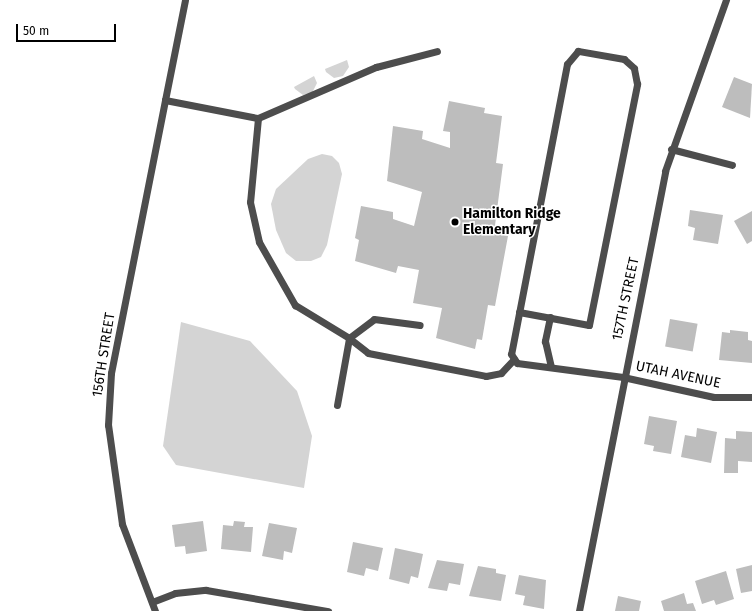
<!DOCTYPE html>
<html>
<head>
<meta charset="utf-8">
<style>
	body { margin:0 }
	#map { position:relative; width:752px; height:611px; overflow:hidden; background:#fff; font-family:"Fira Sans",sans-serif }
	div>[style] { position:absolute }
	[style*='--x'] { left:calc(var(--x)*1px); top:calc(var(--y)*1px); width:calc(var(--w)*1px); rotate:calc(var(--a)*1deg) }
	.green>* { inset:0; background:#d4d4d4 }
	.building>* { inset:0; background:#bdbdbd; transform-origin:0 0 }
	.minor>* { height:7px; margin:-3.5px; padding:0 3.5px; transform-origin:3.5px; border-radius:3.5px; background:#4d4d4d }
	.dots>* { width:11px; height:11px; translate:-50% -50%; box-sizing:border-box; border:2px solid #fff; border-radius:50% }
	span { translate:-50% -50%; white-space:nowrap; text-align:center; line-height:1.15; -webkit-text-stroke:3px #fff; paint-order:stroke }
	.poi-label { font-size:14px; color:#000; font-weight:700 }
	.left { translate:0 -50%; text-align:left }
	.street-label { font-size:14px; color:#000 }
	.scale { position:absolute; left:16px; top:24px; width:100px; height:18px; box-sizing:border-box; border:2px solid #000; border-top:0; padding-left:5px; font-size:12px; line-height:14px; white-space:nowrap; color:#000; -webkit-text-stroke:3px #fff; paint-order:stroke }
</style>
</head>
<body>
<div id="map">
	<div class="green">
		<div style="clip-path:polygon(347px 60px,349px 67px,343px 76px,334px 78px,326px 72px,325px 69px)"></div>
		<div style="clip-path:polygon(314px 76px,317px 83px,312px 93px,303px 95px,295px 89px,294px 87px)"></div>
		<div style="clip-path:polygon(322px 154px,332px 156px,339px 163px,342px 174px,327px 245px,321px 257px,311px 261px,296px 261px,286px 253px,276px 230px,271px 204px,276px 189px,308px 159px)"></div>
		<div style="clip-path:polygon(181px 322px,250px 341px,297px 391px,312px 436px,304px 488px,176px 465px,163px 446px)"></div>
	</div>
	<div class="building">
		<div style="clip-path:polygon(734px 77px,752px 84px,750px 118px,722px 107px)"></div>
		<div style="clip-path:polygon(449px 101px,485px 108px,484px 113px,502px 116px,496px 163px,503px 164px,494px 233px,508px 236px,495px 306px,488px 305px,482px 340px,477px 339px,475px 349px,436px 338px,442px 308px,413px 303px,419px 270px,398px 266px,396px 273px,355px 261px,359px 240px,355px 238px,361px 206px,393px 212px,393px 219px,414px 226px,422px 192px,387px 181px,393px 126px,423px 131px,422px 139px,450px 148px,450px 132px,443px 131px)"></div>
		<div style="clip-path:polygon(690px 210px,723px 215px,718px 244px,693px 240px,695px 228px,688px 226px)"></div>
		<div style="clip-path:polygon(752px 211px,752px 241px,747px 244px,734px 221px)"></div>
		<div style="left:670px;top:319px;width:28px;height:28px;rotate:10deg"></div>
		<div style="clip-path:polygon(730px 330px,748px 332px,748px 340px,752px 341px,752px 363px,719px 360px,722px 332px,730px 333px)"></div>
		<div style="clip-path:polygon(649px 416px,677px 421px,671px 454px,653px 451px,654px 446px,644px 444px)"></div>
		<div style="clip-path:polygon(697px 428px,717px 432px,711px 463px,681px 457px,685px 435px,696px 437px)"></div>
		<div style="clip-path:polygon(736px 431px,752px 432px,752px 462px,738px 461px,738px 473px,724px 473px,725px 438px,736px 439px)"></div>
		<div style="clip-path:polygon(203px 521px,207px 551px,186px 554px,185px 546px,175px 547px,172px 525px)"></div>
		<div style="clip-path:polygon(234px 521px,245px 522px,244px 527px,253px 527px,251px 552px,221px 549px,223px 525px,233px 526px)"></div>
		<div style="clip-path:polygon(269px 523px,297px 528px,292px 553px,284px 551px,283px 560px,262px 556px)"></div>
		<div style="clip-path:polygon(353px 542px,383px 548px,378px 571px,366px 568px,364px 576px,347px 572px)"></div>
		<div style="clip-path:polygon(395px 548px,423px 554px,418px 578px,411px 576px,409px 584px,389px 579px)"></div>
		<div style="clip-path:polygon(437px 560px,464px 564px,460px 585px,449px 583px,447px 591px,428px 588px)"></div>
		<div style="clip-path:polygon(752px 565px,752px 591px,741px 593px,736px 569px)"></div>
		<div style="clip-path:polygon(478px 566px,496px 569px,496px 573px,506px 575px,501px 601px,469px 596px)"></div>
		<div style="clip-path:polygon(726px 571px,734px 599px,716px 605px,714px 600px,702px 604px,695px 581px)"></div>
		<div style="clip-path:polygon(519px 575px,546px 580px,544px 609px,523px 605px,525px 596px,515px 594px)"></div>
		<div style="clip-path:polygon(684px 593px,687px 604px,693px 603px,696px 611px,664px 611px,661px 601px)"></div>
		<div style="clip-path:polygon(618px 596px,641px 601px,639px 611px,615px 611px)"></div>
	</div>
	<div class="minor">
		<div style="--x:185;--y:0;--w:102;--a:101.3"></div>
		<div style="--x:165;--y:100;--w:95;--a:11"></div>
		<div style="--x:258;--y:118;--w:129;--a:-23.4"></div>
		<div style="--x:376;--y:67;--w:63;--a:-14.7"></div>
		<div style="--x:258;--y:118;--w:84;--a:95.4"></div>
		<div style="--x:250;--y:202;--w:41;--a:77.3"></div>
		<div style="--x:259;--y:242;--w:73;--a:60.3"></div>
		<div style="--x:295;--y:305;--w:63;--a:31.4"></div>
		<div style="--x:349;--y:338;--w:24;--a:38"></div>
		<div style="--x:368;--y:353;--w:120;--a:11"></div>
		<div style="--x:486;--y:376;--w:15;--a:-11"></div>
		<div style="--x:501;--y:373;--w:19;--a:-47"></div>
		<div style="--x:671;--y:149;--w:63;--a:14.7"></div>
		<div style="--x:519;--y:312;--w:71;--a:10.5"></div>
		<div style="--x:589;--y:325;--w:246;--a:-78.7"></div>
		<div style="--x:637;--y:84;--w:16;--a:-101"></div>
		<div style="--x:634;--y:68;--w:13;--a:-138"></div>
		<div style="--x:624;--y:59;--w:47;--a:-170.1"></div>
		<div style="--x:578;--y:51;--w:17;--a:130"></div>
		<div style="--x:567;--y:64;--w:295;--a:100.9"></div>
		<div style="--x:511;--y:354;--w:11;--a:56"></div>
		<div style="--x:517;--y:363;--w:107;--a:7.5"></div>
		<div style="--x:623;--y:377;--w:93;--a:12.4"></div>
		<div style="--x:714;--y:397;--w:38;--a:0"></div>
		<div style="--x:550;--y:317;--w:25;--a:102"></div>
		<div style="--x:545;--y:341;--w:26;--a:77"></div>
		<div style="--x:337;--y:405;--w:68;--a:-79.8"></div>
		<div style="--x:349;--y:338;--w:31;--a:-37"></div>
		<div style="--x:374;--y:319;--w:46;--a:7.4"></div>
		<div style="--x:152;--y:602;--w:25;--a:-21"></div>
		<div style="--x:175;--y:593;--w:31;--a:-6"></div>
		<div style="--x:206;--y:590;--w:124;--a:9.8"></div>
		<div style="--x:155;--y:611;--w:93;--a:-110.8"></div>
		<div style="--x:122;--y:524;--w:100;--a:-98"></div>
		<div style="--x:108;--y:425;--w:52;--a:-86.7"></div>
		<div style="--x:111;--y:373;--w:278;--a:-78.8"></div>
		<div style="--x:579;--y:611;--w:448;--a:-78.9"></div>
		<div style="--x:665;--y:171;--w:182;--a:-70.4"></div>
	</div>
	<div class="dots">
		<div style="left:455px;top:222px;background:#000"></div>
	</div>
	<div class="poi-label">
		<span class="left" style="left:463px;top:222px">Hamilton Ridge<br>Elementary</span>
	</div>
	<div class="street-label">
		<span style="left:626px;top:299px;rotate:-78deg">157TH STREET</span>
		<span style="left:104px;top:355px;rotate:-81deg">156TH STREET</span>
		<span style="left:678px;top:375px;rotate:12deg">UTAH AVENUE</span>
	</div>
	<div class="scale">50 m</div>
</div>
</body>
</html>
